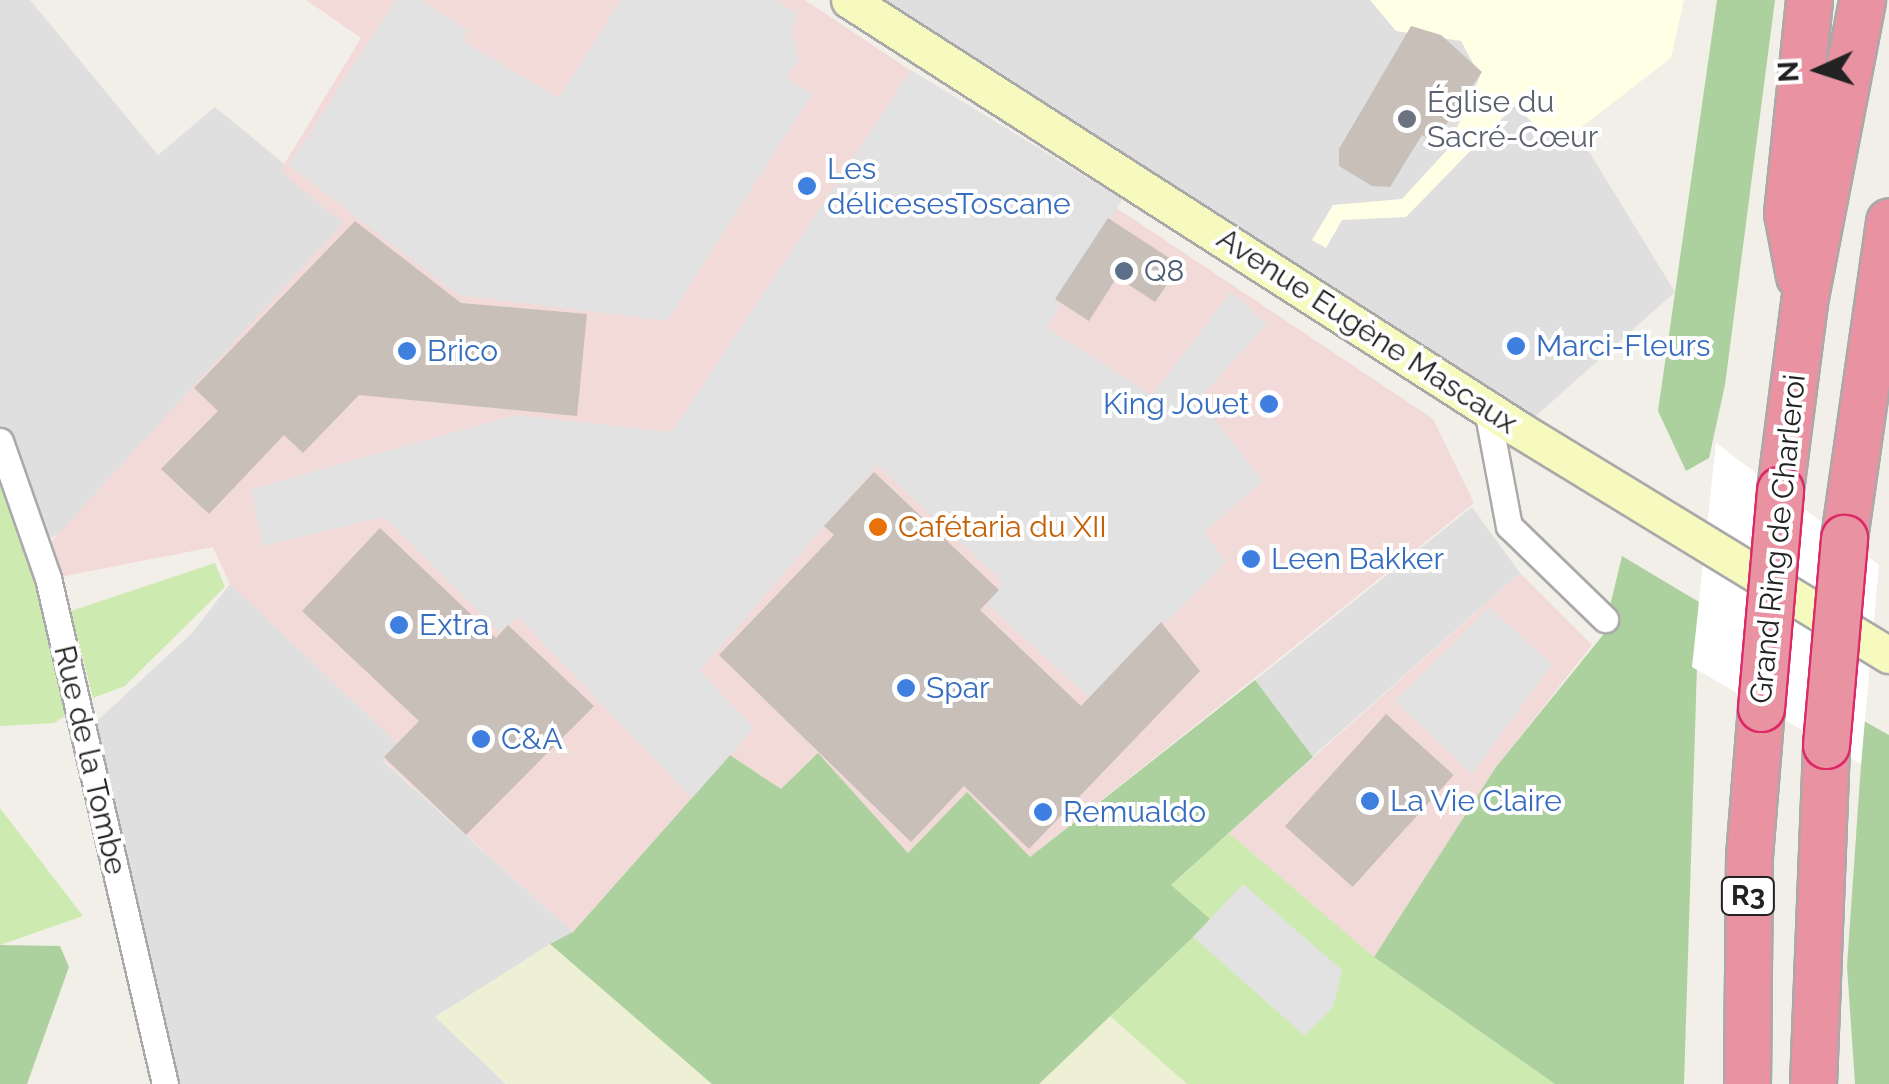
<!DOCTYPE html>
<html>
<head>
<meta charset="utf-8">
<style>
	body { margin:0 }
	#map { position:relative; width:1889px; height:1084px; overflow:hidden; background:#f2efe9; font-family:Raleway,sans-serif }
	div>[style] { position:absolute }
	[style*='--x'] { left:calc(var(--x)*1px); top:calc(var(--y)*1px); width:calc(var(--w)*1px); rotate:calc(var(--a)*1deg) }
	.residential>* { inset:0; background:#e0dfdf }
	.commercial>* { inset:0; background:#f2dad9 }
	.education>* { inset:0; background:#ffffe5 }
	.farmland>* { inset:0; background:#eef0d5 }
	.grass>* { inset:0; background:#cdebb0 }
	.forest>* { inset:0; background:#add19e }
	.parking>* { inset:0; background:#e2e2e2 }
	.pier>* { inset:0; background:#fff }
	.building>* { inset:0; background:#c7bfb8; transform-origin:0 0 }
	.roads { filter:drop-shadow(2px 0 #a9a9a9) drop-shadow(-2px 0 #a9a9a9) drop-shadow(0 2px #a9a9a9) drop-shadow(0 -2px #a9a9a9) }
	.minor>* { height:25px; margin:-12.5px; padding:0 12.5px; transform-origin:12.5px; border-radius:12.5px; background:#fff }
	.secondary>* { height:35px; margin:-17.5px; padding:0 17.5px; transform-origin:17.5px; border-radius:17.5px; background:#f7fabf }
	.motorway>* { height:45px; margin:-22.5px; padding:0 22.5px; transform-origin:22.5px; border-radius:22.5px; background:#e892a2 }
	.bridges { filter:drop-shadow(2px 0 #dc2a67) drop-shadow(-2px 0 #dc2a67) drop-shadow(0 2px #dc2a67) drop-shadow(0 -2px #dc2a67) }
	.motorway-bridge>* { height:45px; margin:-22.5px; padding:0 22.5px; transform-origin:22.5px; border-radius:22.5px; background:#e892a2 }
	.dots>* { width:28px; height:28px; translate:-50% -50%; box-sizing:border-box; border:5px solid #fff; border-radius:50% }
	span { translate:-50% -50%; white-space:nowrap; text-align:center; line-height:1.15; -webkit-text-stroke:8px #fff; paint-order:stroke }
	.shield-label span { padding:2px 8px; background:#fff; border:2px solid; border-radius:8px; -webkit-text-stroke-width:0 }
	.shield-label { font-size:28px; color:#222; font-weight:700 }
	.worship-label { font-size:30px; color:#5b616d }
	.left { translate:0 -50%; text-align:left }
	.shop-label { font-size:30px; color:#366cbe }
	.right { translate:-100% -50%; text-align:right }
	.service-label { font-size:30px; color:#4e5e75 }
	.street-label { font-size:30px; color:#222 }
	.food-label { font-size:30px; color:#c56008 }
	.north { position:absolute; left:1769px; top:20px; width:100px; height:100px; -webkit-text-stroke:8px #fff; paint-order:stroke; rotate:267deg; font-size:28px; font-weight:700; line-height:40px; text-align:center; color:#222 }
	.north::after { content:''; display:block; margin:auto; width:35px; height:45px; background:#222; clip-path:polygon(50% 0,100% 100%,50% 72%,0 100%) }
</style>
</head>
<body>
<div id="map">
	<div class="residential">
		<div style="clip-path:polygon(0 0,30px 0,158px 155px,215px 107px,352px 219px,59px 534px,36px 545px,0 440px)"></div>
		<div style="clip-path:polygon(849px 0,1496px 0,1675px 292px,1520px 430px)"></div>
		<div style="clip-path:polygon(1472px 507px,1520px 573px,1302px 766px,1244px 689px)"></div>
		<div style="clip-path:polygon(230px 584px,398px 743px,383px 761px,573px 932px,436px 1016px,506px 1084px,165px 1084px,84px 733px,192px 633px)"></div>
	</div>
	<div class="commercial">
		<div style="clip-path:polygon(306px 0,805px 0,1433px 419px,1474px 503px,1030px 857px,967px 793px,908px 853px,818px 754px,781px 789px,730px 755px,573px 932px,383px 760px,397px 743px,230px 584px,213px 547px,60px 577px,46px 547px,343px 223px,280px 171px,361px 38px)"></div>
		<div style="clip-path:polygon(1520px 573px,1592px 645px,1496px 767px,1374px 957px,1229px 833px)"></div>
	</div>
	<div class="education">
		<div style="clip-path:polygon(1370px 0,1684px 0,1671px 58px,1558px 145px,1514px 106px,1406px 217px,1342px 220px,1326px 248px,1312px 240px,1333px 205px,1402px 199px,1447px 150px,1480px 76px,1461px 41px,1396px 31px)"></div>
	</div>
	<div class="farmland">
		<div style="clip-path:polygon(550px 944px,712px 1084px,506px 1084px,435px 1017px)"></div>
		<div style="clip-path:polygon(1110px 1016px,1187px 1084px,1039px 1084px)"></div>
	</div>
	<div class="grass">
		<div style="clip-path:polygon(0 441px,78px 708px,54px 723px,0 726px)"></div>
		<div style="clip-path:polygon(215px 563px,225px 587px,125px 686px,93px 698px,71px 611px)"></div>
		<div style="clip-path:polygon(0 808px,83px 916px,0 945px)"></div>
		<div style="clip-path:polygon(1229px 833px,1374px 957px,1555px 1084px,1187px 1084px,1110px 1016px,1210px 921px,1170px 886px)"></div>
	</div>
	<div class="forest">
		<div style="clip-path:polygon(1717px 0,1775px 0,1725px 385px,1709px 458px,1686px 471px,1658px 411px)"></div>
		<div style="clip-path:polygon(1622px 556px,1699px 602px,1684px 1084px,1555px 1084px,1374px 957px,1496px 767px,1603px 635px)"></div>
		<div style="clip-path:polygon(1255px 680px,1313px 757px,1171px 885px,1211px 920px,1039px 1084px,712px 1084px,550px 944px,573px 932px,730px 755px,781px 789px,818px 753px,908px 853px,967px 792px,1030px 857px)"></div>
		<div style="clip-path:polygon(1864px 721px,1889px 735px,1889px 1084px,1855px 1084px,1847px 966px)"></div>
		<div style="clip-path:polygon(0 945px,60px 946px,69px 967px,27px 1084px,0 1084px)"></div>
	</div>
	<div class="parking">
		<div style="clip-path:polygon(396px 0,420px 0,468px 30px,463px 41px,559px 98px,621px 0,775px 0,798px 14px,791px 29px,799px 59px,786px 78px,812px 94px,667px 321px,458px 295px,289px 165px)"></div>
		<div style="clip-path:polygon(911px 70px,1122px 199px,1047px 328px,1152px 395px,1231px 292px,1267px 324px,1199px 399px,1263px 481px,1204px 532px,1226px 562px,1090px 698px,988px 605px,1002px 581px,877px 465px,700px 671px,754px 728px,692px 798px,518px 617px,499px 632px,384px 517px,263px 546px,251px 489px,515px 415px,672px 432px)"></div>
		<div style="clip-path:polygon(1489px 607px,1552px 664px,1472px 774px,1395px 701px)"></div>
		<div style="clip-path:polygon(1243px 884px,1342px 970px,1333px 1007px,1305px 1036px,1193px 937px)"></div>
	</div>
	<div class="pier">
		<div style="clip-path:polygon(1716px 443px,1879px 565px,1861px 764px,1692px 667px)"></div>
	</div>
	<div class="building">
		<div style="clip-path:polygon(1411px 26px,1441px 35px,1482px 72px,1434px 142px,1422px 135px,1390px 187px,1372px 186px,1339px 166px,1339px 149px)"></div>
		<div style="clip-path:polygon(1108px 218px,1180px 265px,1155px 302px,1117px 277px,1089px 321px,1055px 299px)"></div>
		<div style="clip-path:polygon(355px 221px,461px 303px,587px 314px,577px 416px,359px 395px,303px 453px,284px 435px,209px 514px,161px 469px,218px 411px,194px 388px)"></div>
		<div style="clip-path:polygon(874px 472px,999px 590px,980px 610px,1081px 706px,1161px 622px,1200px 671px,1029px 849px,964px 786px,911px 842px,719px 655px,834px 535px,824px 526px)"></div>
		<div style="clip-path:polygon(380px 528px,496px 638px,508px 625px,594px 706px,466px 835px,384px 757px,419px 721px,302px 611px)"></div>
		<div style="left:1386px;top:714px;width:91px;height:151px;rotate:42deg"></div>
	</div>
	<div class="roads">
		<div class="minor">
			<div style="--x:1487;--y:409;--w:119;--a:79.4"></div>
			<div style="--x:1509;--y:526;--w:134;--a:44.1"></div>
			<div style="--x:0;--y:441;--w:145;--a:70.7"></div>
			<div style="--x:48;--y:578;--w:519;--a:76.98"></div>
		</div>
		<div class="secondary">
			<div style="--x:849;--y:0;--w:797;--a:32.65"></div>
			<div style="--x:1520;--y:430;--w:432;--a:31.4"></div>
		</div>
		<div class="motorway">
			<div style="--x:1799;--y:276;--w:64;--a:-100.8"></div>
			<div style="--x:1787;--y:213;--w:214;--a:-84.1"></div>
			<div style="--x:1780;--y:490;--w:190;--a:-82.7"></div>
			<div style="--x:1804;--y:302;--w:308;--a:-79.1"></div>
			<div style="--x:1844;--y:538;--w:320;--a:-81.9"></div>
			<div style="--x:1747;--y:1084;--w:228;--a:-89.5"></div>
			<div style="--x:1749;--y:856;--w:148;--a:-85.4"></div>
			<div style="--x:1813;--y:1084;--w:339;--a:-87.8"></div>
		</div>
	</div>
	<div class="bridges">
		<div class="motorway-bridge">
			<div style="--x:1761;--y:708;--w:219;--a:-85"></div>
			<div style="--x:1826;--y:745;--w:208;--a:-85"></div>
		</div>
	</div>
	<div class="dots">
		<div style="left:1407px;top:119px;background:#6b7280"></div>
		<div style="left:807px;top:186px;background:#3f7fe0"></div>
		<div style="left:1124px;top:271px;background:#5c6f8a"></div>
		<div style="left:1516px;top:346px;background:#3f7fe0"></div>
		<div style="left:407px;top:351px;background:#3f7fe0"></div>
		<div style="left:1269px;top:404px;background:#3f7fe0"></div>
		<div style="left:878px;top:527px;background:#e8710a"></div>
		<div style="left:1251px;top:559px;background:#3f7fe0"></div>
		<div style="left:399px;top:625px;background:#3f7fe0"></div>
		<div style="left:906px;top:688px;background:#3f7fe0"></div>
		<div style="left:481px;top:739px;background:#3f7fe0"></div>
		<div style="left:1370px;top:801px;background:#3f7fe0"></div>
		<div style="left:1043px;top:812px;background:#3f7fe0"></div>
	</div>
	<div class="shield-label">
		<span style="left:1748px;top:896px">R3</span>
	</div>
	<div class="worship-label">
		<span class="left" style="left:1427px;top:119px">Église du<br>Sacré-Cœur</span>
	</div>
	<div class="shop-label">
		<span class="left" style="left:827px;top:186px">Les<br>délicesesToscane</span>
		<span class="left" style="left:1536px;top:346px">Marci-Fleurs</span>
		<span class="left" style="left:427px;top:351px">Brico</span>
		<span class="right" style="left:1249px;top:404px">King Jouet</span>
		<span class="left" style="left:1271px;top:559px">Leen Bakker</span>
		<span class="left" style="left:419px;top:625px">Extra</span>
		<span class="left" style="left:926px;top:688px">Spar</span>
		<span class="left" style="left:501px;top:739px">C&amp;A</span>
		<span class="left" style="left:1390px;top:801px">La Vie Claire</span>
		<span class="left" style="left:1063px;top:812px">Remualdo</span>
	</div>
	<div class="service-label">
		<span class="left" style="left:1144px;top:271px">Q8</span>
	</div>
	<div class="street-label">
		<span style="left:1367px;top:331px;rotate:33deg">Avenue Eugène Mascaux</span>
		<span style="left:1778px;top:539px;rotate:-84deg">Grand Ring de Charleroi</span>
		<span style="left:90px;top:760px;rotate:77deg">Rue de la Tombe</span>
	</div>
	<div class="food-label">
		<span class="left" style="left:898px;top:527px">Cafétaria du XII</span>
	</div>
	<div class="north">N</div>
</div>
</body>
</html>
